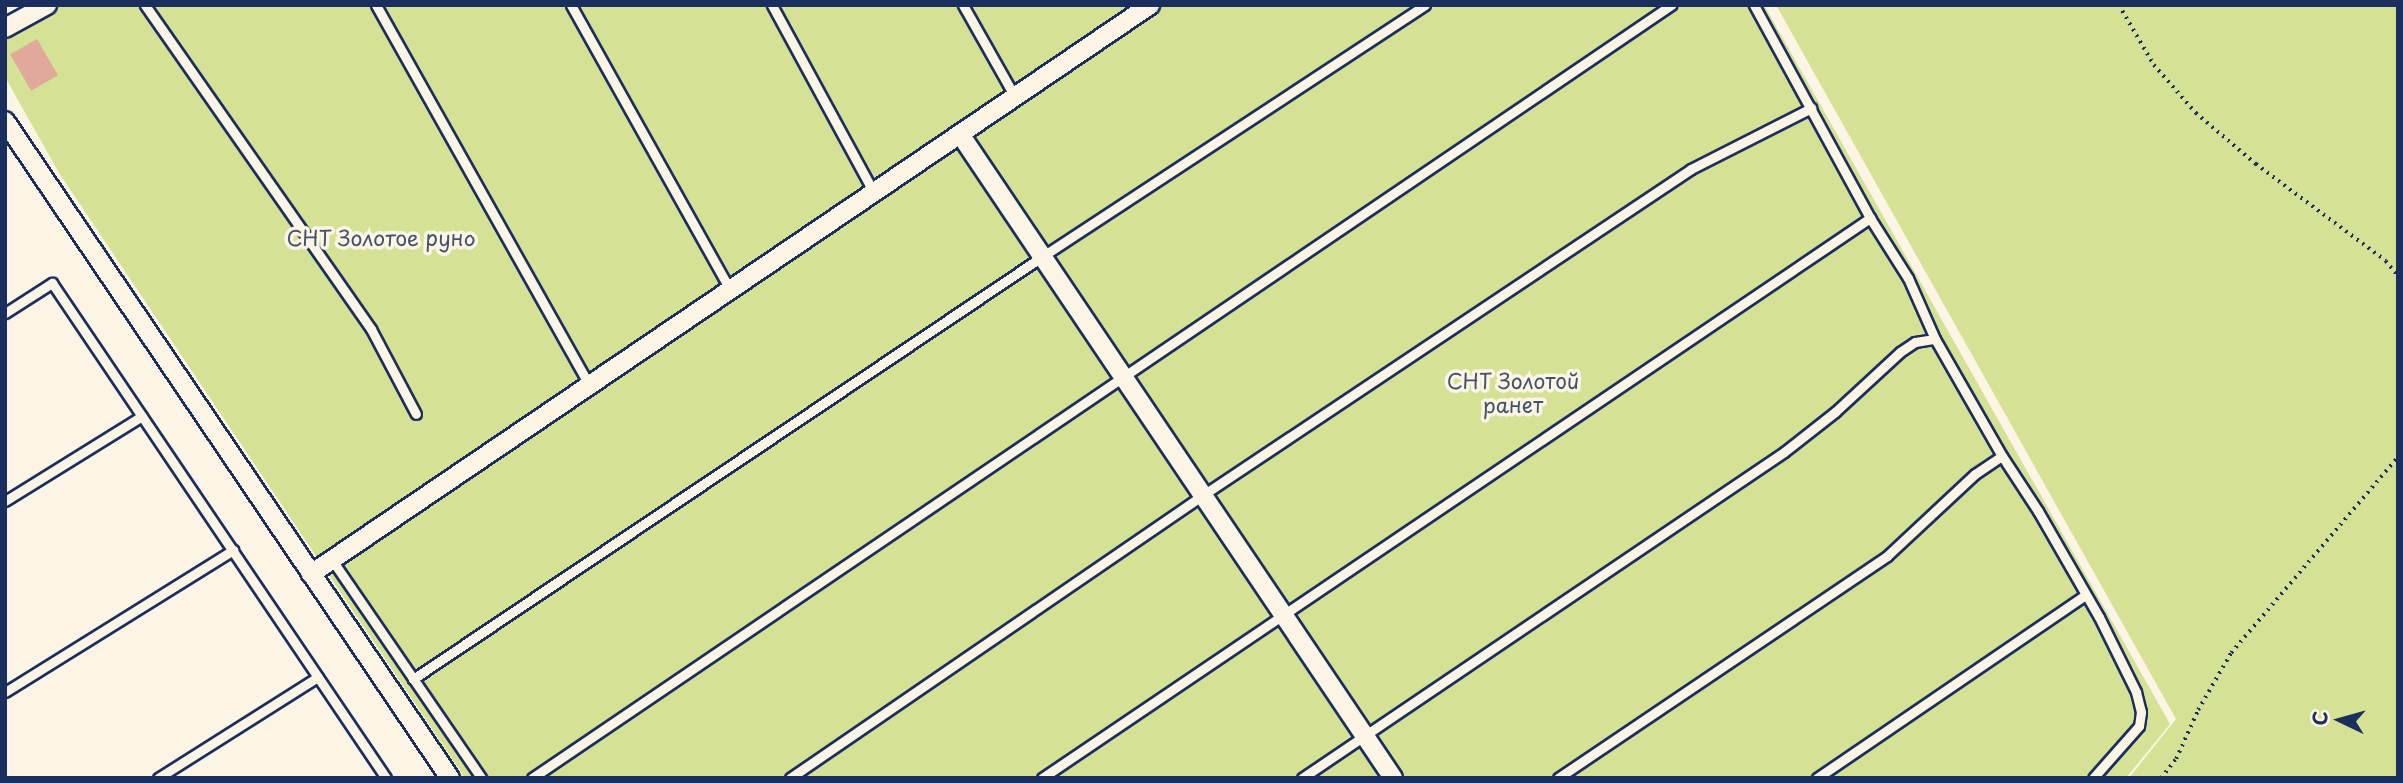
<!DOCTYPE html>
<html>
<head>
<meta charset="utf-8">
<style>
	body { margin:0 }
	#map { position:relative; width:2403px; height:783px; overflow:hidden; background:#fcf5e5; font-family:"Playpen Sans",sans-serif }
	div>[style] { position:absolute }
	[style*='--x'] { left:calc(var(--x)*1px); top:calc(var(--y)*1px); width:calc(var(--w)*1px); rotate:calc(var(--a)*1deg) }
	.green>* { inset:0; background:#d5e295 }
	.building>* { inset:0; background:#e1a89c; transform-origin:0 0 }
	.path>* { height:3.5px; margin-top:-1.75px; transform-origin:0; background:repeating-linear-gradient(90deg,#1b2f5e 0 2px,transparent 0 7px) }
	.roads { filter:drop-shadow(2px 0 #1b2f5e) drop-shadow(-2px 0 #1b2f5e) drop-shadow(0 2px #1b2f5e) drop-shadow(0 -2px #1b2f5e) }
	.service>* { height:9px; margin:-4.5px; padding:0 4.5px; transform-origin:4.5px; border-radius:4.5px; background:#fcf5e5 }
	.minor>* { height:18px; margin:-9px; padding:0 9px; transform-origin:9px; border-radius:9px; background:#fcf5e5 }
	span { translate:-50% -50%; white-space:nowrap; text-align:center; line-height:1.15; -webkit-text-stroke:7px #fcf5e5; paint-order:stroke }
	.park-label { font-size:21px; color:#405369 }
	.frame { position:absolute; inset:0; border:7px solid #1b2f5e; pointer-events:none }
	.north { position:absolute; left:2305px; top:685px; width:70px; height:70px; -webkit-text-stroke:5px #fcf5e5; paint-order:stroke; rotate:275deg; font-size:19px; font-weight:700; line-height:28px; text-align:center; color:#1b2f5e }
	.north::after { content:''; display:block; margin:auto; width:24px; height:32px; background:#1b2f5e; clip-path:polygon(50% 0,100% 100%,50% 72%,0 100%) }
</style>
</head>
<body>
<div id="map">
	<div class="green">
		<div style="clip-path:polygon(30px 5px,1764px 5px,2170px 724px,2126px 778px,465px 778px,59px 173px,5px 77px,5px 18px)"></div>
		<div style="clip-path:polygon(1776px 5px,2398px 5px,2398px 778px,2129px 778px,2176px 719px)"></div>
	</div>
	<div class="building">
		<div style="left:37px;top:39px;width:42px;height:31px;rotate:60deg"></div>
	</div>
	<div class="path">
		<div style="--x:2119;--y:5;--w:69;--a:59.7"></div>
		<div style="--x:2154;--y:65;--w:64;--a:48.8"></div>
		<div style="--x:2196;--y:113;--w:79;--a:40.4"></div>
		<div style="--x:2256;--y:164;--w:162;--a:36.7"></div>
		<div style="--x:2386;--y:261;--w:19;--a:51"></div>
		<div style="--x:2161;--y:778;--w:24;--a:-52"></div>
		<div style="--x:2176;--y:759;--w:54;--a:-65.8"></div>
		<div style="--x:2198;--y:710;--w:66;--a:-59.9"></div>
		<div style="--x:2231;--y:653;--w:257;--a:-49.6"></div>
	</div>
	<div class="roads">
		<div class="service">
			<div style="--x:145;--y:5;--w:395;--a:55.1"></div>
			<div style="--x:371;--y:329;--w:96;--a:62.1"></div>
			<div style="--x:376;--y:5;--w:436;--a:60.7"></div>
			<div style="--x:571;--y:5;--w:326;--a:60.8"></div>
			<div style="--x:772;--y:5;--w:214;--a:61.5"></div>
			<div style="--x:963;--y:5;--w:106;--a:60.5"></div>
			<div style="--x:1754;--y:5;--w:243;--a:61.4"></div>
			<div style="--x:1870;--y:218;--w:71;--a:57.7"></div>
			<div style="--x:1908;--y:278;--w:67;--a:66.1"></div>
			<div style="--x:1935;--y:339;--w:135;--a:60.2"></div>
			<div style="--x:2002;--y:456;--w:66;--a:56.8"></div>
			<div style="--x:2038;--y:511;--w:122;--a:60.1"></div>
			<div style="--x:2099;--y:617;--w:84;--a:63.7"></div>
			<div style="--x:2136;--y:692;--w:21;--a:76"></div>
			<div style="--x:2141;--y:712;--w:14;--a:98"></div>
			<div style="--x:2139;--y:726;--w:69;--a:131.5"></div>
			<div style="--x:5;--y:313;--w:56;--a:-32.6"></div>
			<div style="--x:52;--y:283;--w:597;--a:55.99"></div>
			<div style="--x:5;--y:501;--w:161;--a:-31.8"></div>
			<div style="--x:332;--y:560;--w:264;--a:55.6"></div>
			<div style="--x:413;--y:679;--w:759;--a:-33.88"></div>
			<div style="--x:1043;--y:256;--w:457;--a:-33.3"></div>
			<div style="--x:5;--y:692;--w:269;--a:-31.9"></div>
			<div style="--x:158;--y:778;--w:189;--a:-32.3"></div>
			<div style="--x:532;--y:778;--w:1377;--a:-34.16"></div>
			<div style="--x:790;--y:778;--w:501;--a:-34.42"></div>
			<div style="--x:1203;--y:495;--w:587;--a:-33.74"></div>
			<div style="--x:1691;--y:169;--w:135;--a:-26.9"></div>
			<div style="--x:1042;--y:778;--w:1000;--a:-34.07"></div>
			<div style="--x:1302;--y:778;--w:582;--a:-34.07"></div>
			<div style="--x:1784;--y:452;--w:65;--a:-38.1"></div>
			<div style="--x:1835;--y:412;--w:88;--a:-42.7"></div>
			<div style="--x:1900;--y:352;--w:18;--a:-34"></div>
			<div style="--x:1915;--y:342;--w:20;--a:-9"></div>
			<div style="--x:1558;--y:778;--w:397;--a:-34"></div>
			<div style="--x:1887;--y:556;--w:120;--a:-43"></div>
			<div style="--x:1975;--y:474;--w:32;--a:-34"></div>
			<div style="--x:1817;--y:778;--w:323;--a:-34.3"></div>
		</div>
		<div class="minor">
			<div style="--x:5;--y:28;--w:48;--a:-28.7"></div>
			<div style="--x:5;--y:121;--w:794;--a:55.89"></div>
			<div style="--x:960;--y:134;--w:776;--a:56.08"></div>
			<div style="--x:311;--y:574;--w:1014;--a:-34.14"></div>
		</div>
	</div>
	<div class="park-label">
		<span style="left:381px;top:237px">СНТ Золотое руно</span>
		<span style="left:1513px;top:392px">СНТ Золотой<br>ранет</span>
	</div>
	<div class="frame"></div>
	<div class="north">С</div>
</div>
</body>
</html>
